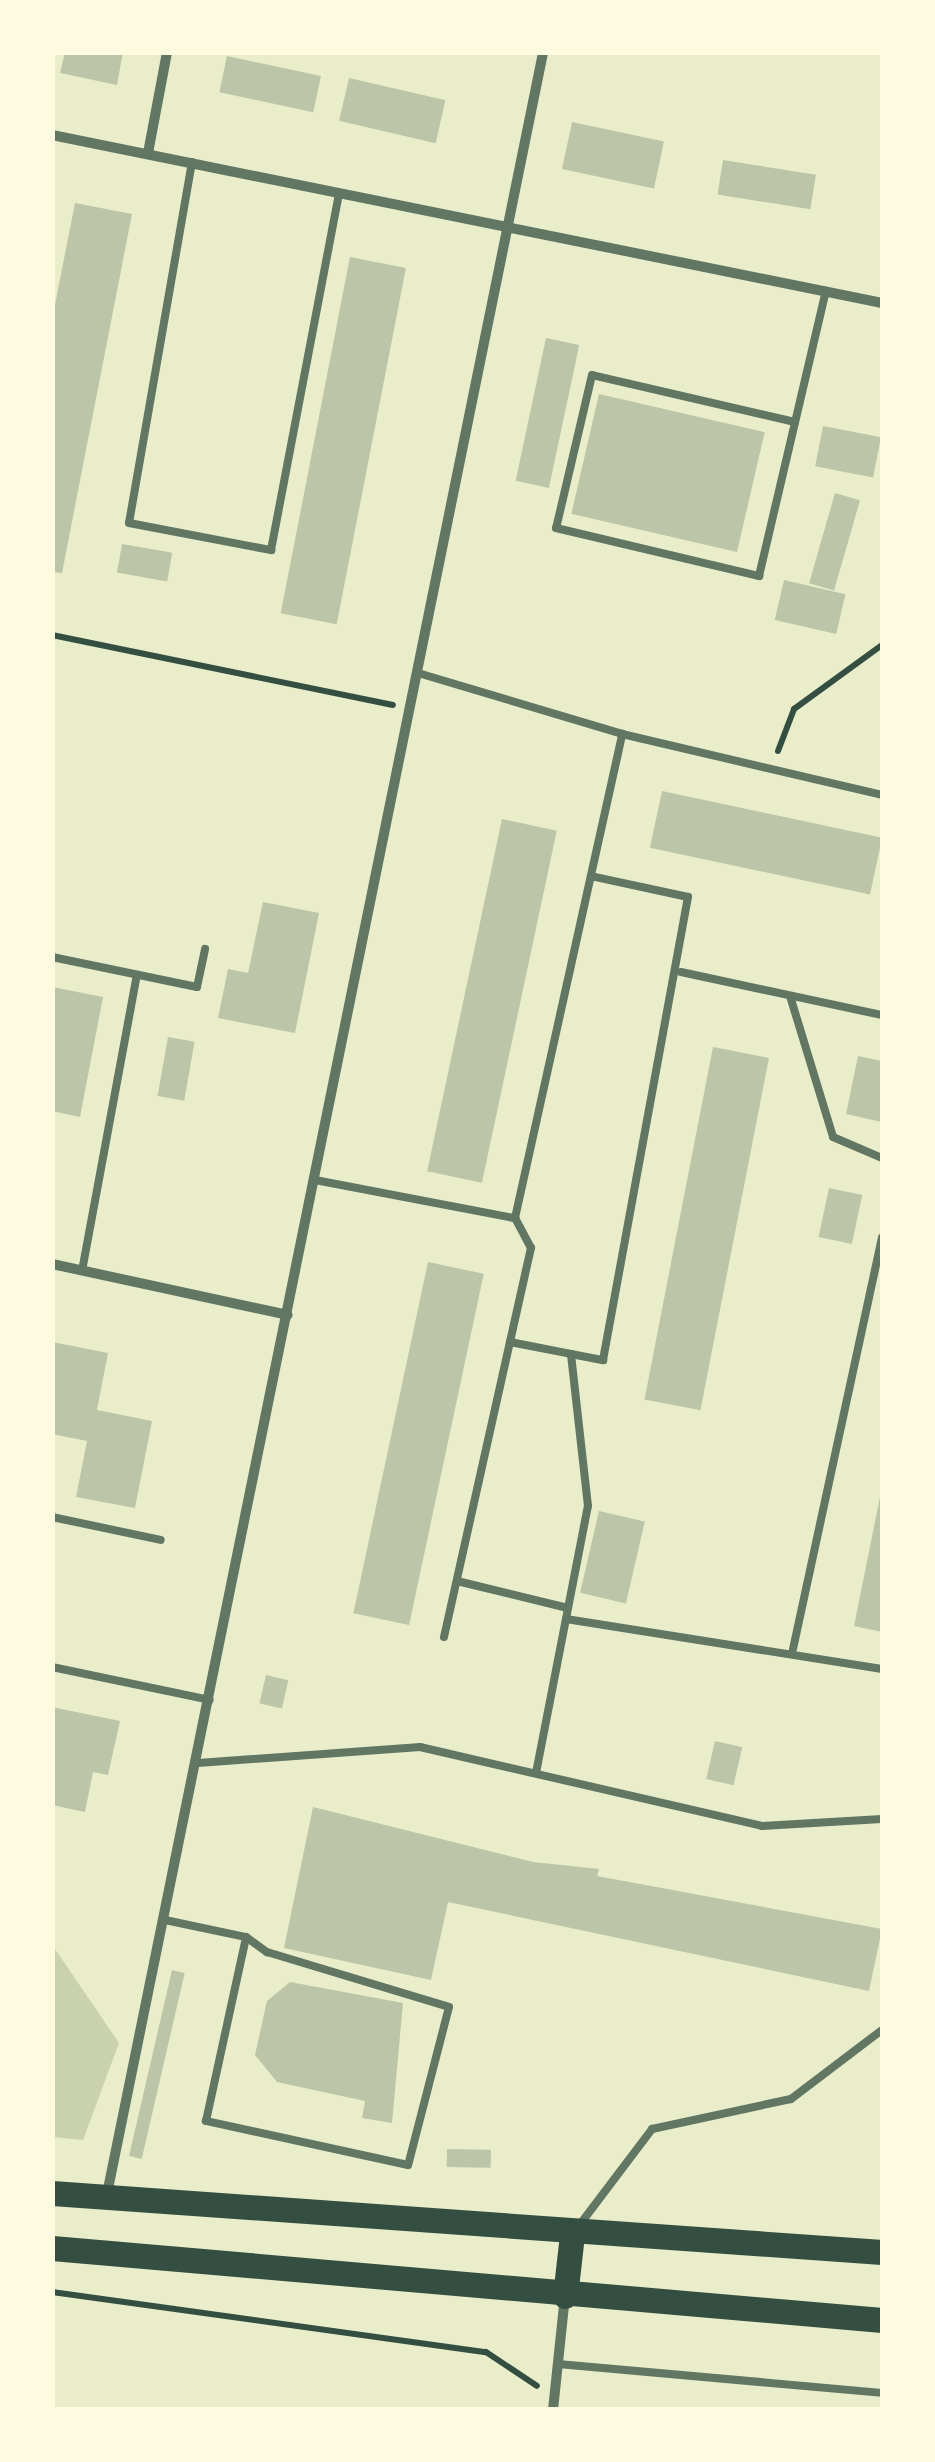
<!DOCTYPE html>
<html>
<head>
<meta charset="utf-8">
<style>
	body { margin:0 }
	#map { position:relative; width:935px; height:2462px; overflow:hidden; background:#e9edc9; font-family:Mulish,sans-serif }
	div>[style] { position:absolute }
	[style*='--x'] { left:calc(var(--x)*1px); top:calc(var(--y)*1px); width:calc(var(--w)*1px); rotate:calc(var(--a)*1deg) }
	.green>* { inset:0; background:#cad2ad }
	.building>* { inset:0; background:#bcc5a7; transform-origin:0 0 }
	.path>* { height:6px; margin:-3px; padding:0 3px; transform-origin:3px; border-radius:3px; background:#344e41 }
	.service>* { height:8px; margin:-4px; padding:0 4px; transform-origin:4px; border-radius:4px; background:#617663 }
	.minor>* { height:10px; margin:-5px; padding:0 5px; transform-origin:5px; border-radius:5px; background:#617663 }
	.primary>* { height:25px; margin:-12.5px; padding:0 12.5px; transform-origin:12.5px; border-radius:12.5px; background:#344e41 }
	span { translate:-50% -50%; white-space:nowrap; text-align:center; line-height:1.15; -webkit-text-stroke:10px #fefae0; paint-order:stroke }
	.frame { position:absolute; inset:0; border:55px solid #fefae0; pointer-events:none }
</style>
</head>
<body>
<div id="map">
	<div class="green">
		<div style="clip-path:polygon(53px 1946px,119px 2043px,83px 2140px,53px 2137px)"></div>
	</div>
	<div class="building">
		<div style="clip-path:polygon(65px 52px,123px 52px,117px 85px,60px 73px)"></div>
		<div style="left:227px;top:56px;width:96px;height:37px;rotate:12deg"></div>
		<div style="left:349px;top:78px;width:99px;height:44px;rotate:13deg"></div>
		<div style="left:572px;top:122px;width:94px;height:48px;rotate:12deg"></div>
		<div style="left:723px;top:160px;width:94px;height:35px;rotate:9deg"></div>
		<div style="clip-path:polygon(75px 203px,132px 214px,62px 573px,52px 572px,52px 320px)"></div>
		<div style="left:350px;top:257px;width:57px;height:363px;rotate:11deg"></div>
		<div style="left:546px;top:338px;width:34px;height:146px;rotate:12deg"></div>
		<div style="left:599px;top:394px;width:170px;height:123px;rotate:13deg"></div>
		<div style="left:823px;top:426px;width:59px;height:41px;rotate:11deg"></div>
		<div style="left:835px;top:493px;width:26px;height:94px;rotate:16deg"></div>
		<div style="left:122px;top:544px;width:51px;height:29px;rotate:10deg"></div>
		<div style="left:784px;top:580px;width:63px;height:41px;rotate:13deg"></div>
		<div style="left:662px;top:791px;width:225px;height:58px;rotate:12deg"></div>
		<div style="left:502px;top:819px;width:56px;height:360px;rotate:12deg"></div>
		<div style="clip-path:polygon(263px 902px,319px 913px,295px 1033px,218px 1018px,228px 969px,248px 973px)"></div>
		<div style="clip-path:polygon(52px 987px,103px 997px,80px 1117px,52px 1111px)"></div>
		<div style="left:168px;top:1037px;width:27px;height:60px;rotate:10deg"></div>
		<div style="left:713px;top:1047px;width:57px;height:359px;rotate:11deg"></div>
		<div style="clip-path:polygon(858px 1056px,882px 1061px,882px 1122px,846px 1114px)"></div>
		<div style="left:829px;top:1188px;width:34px;height:50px;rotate:12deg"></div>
		<div style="left:428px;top:1262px;width:57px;height:359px;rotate:12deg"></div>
		<div style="clip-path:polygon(52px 1342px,108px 1353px,97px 1410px,152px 1421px,135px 1508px,76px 1497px,87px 1441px,52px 1434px)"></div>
		<div style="clip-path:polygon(881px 1492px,882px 1492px,882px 1632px,854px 1626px)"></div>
		<div style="left:599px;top:1511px;width:47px;height:84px;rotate:13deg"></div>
		<div style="left:266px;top:1675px;width:23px;height:29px;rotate:13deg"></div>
		<div style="clip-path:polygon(52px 1707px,120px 1721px,108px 1775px,93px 1772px,85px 1812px,52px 1805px)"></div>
		<div style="left:715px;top:1741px;width:28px;height:39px;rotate:13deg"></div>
		<div style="clip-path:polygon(313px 1807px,533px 1862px,599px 1869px,597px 1876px,882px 1929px,869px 1991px,448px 1902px,431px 1980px,284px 1948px)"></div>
		<div style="left:172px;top:1970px;width:13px;height:191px;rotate:13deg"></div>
		<div style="clip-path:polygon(290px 1982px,403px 2003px,392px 2123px,362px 2118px,365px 2101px,277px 2082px,255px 2055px,267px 2001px)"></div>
		<div style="left:447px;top:2149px;width:44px;height:18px;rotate:1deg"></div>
	</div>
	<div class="path">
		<div style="--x:52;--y:635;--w:348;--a:11.6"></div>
		<div style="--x:778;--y:751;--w:45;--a:-69.1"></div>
		<div style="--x:794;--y:709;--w:109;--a:-36"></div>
		<div style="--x:52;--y:2292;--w:438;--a:7.9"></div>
		<div style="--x:486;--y:2352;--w:61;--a:33.7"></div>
	</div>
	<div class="service">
		<div style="--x:192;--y:162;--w:366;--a:99.9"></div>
		<div style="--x:129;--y:523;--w:145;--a:10.8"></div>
		<div style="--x:271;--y:550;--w:364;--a:-79.2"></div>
		<div style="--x:795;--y:422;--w:208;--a:-167"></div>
		<div style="--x:592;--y:375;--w:157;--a:103.2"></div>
		<div style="--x:556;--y:528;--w:209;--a:13.3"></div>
		<div style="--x:759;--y:576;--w:293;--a:-76.8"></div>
		<div style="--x:418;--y:673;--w:213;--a:16.6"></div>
		<div style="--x:622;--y:734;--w:267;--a:13.2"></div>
		<div style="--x:52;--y:957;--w:148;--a:11.7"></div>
		<div style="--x:197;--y:987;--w:39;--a:-78"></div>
		<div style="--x:681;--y:972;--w:206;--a:12.1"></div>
		<div style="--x:790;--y:996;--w:147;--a:73"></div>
		<div style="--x:833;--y:1137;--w:53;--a:23.2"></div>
		<div style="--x:315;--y:1180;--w:204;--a:10.8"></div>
		<div style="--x:82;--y:1271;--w:301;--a:-79.5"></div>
		<div style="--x:510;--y:1342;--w:62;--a:11.1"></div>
		<div style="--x:52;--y:1517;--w:111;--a:11.9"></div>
		<div style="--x:457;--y:1581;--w:114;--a:13.7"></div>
		<div style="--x:566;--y:1619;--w:320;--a:9"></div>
		<div style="--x:444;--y:1637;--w:399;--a:-77.4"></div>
		<div style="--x:531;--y:1248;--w:34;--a:-118"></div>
		<div style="--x:515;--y:1218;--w:496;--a:-77.5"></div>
		<div style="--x:793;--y:1649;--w:421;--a:-77.8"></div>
		<div style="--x:52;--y:1667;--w:161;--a:11.8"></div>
		<div style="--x:198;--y:1763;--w:223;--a:-4.1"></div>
		<div style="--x:420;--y:1747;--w:351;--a:13"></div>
		<div style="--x:762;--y:1826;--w:120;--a:-3.3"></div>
		<div style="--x:536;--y:1773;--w:272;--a:-79"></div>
		<div style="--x:588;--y:1506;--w:153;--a:-96.4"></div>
		<div style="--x:571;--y:1354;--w:33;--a:11"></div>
		<div style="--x:603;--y:1360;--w:471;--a:-79.6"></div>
		<div style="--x:688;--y:897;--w:99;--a:-167.8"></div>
		<div style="--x:165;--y:1920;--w:83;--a:11.9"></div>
		<div style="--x:246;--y:1937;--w:26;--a:36"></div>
		<div style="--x:267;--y:1952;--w:190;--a:16.8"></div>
		<div style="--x:449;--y:2007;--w:163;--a:104.5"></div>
		<div style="--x:408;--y:2165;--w:207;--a:-167.7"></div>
		<div style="--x:206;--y:2121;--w:188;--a:-77.7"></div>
		<div style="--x:581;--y:2223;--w:118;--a:-52.9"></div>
		<div style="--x:652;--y:2129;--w:142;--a:-12.2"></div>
		<div style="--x:791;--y:2099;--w:114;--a:-37.2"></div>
		<div style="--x:558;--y:2364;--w:325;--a:5.1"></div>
	</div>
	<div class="minor">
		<div style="--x:52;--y:135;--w:847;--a:11.44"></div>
		<div style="--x:148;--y:153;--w:103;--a:-79.3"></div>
		<div style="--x:52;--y:1264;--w:241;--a:12.2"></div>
		<div style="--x:107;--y:2194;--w:2186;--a:-78.49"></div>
		<div style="--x:553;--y:2410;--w:115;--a:-84"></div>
	</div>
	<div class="primary">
		<div style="--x:52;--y:2193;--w:832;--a:4.07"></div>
		<div style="--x:52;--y:2248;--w:833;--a:4.96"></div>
		<div style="--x:565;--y:2296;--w:61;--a:-83.5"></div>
	</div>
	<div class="frame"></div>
</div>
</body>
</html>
